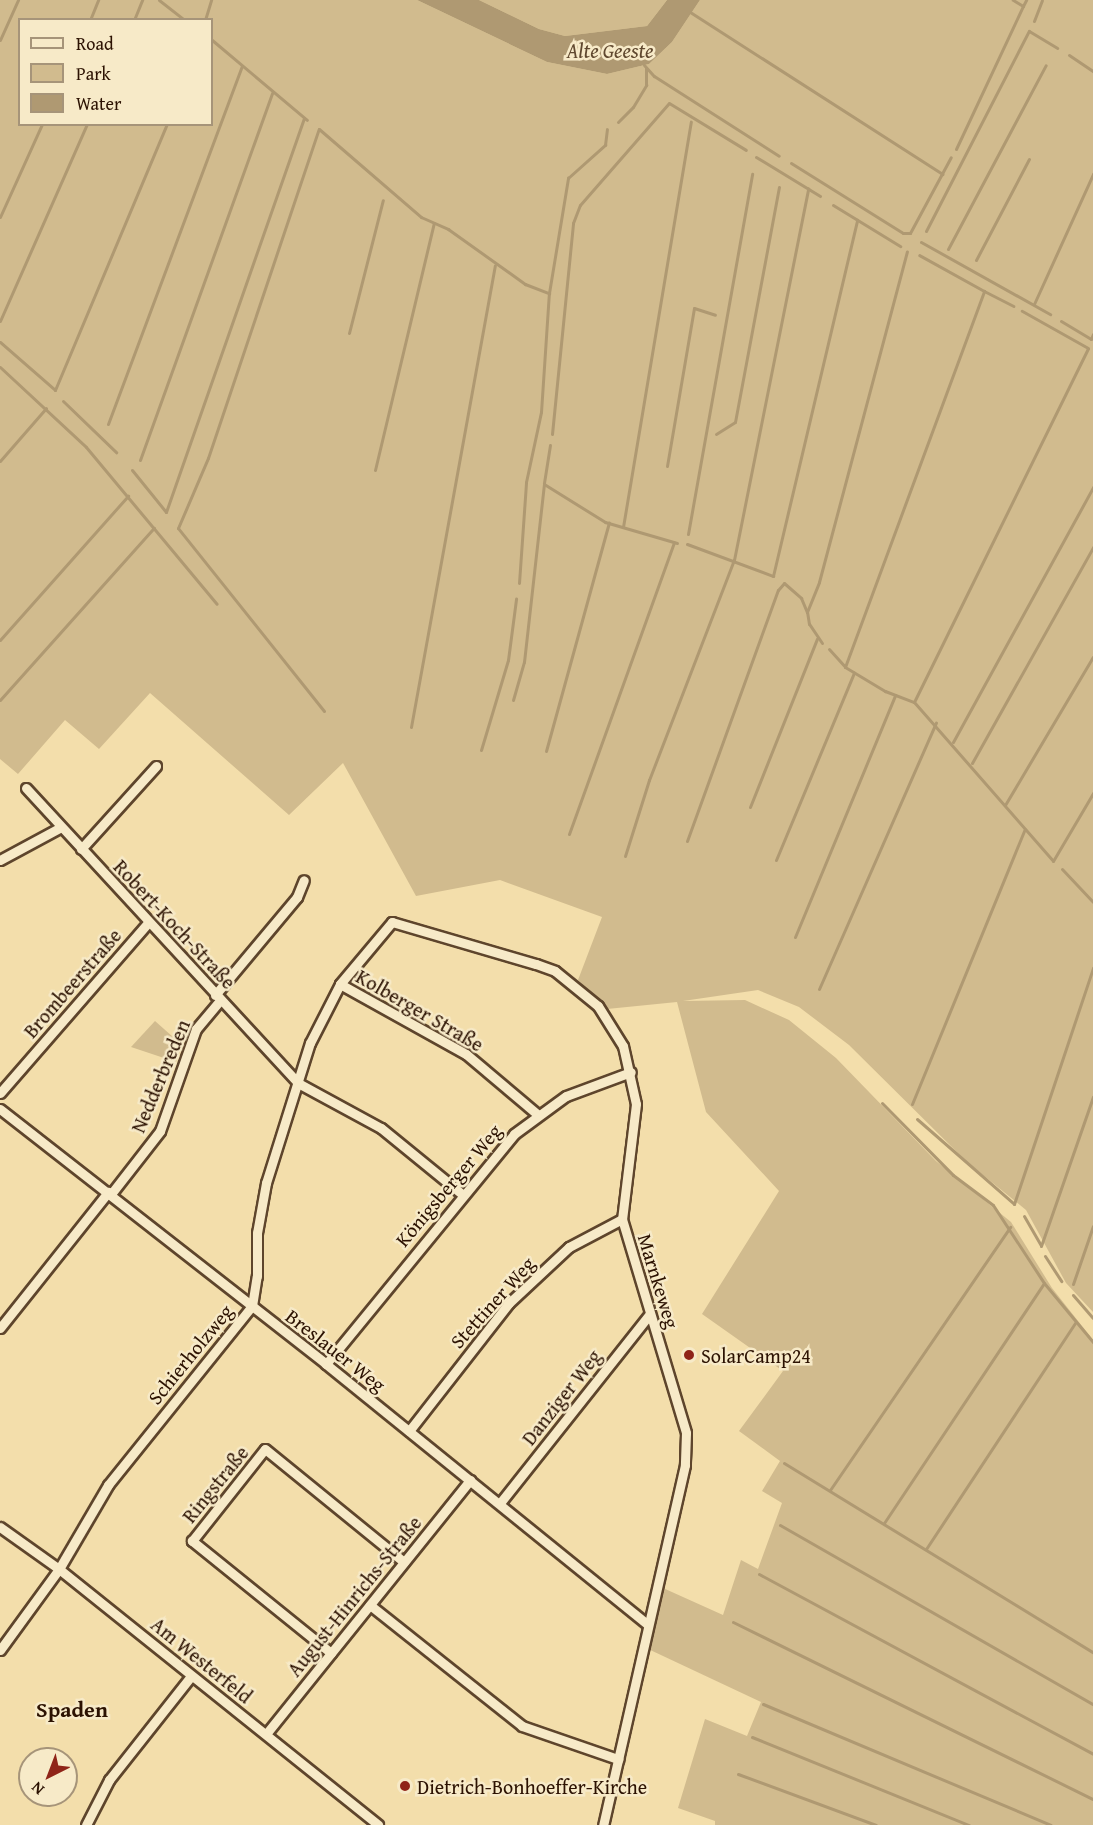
<!DOCTYPE html>
<html>
<head>
<meta charset="utf-8">
<style>
	body { margin:0 }
	#map { position:relative; width:1093px; height:1825px; overflow:hidden; background:#f3deab; font-family:"Gentium Book Plus",serif }
	div>[style] { position:absolute }
	[style*='--x'] { left:calc(var(--x)*1px); top:calc(var(--y)*1px); width:calc(var(--w)*1px); rotate:calc(var(--a)*1deg) }
	.green>* { inset:0; background:#d1bb8e }
	.water>* { inset:0; background:#af9972 }
	.stream>* { height:3px; margin:-1.5px; padding:0 1.5px; transform-origin:1.5px; border-radius:1.5px; background:#af9972 }
	.roads { filter:drop-shadow(2px 0 #5e452c) drop-shadow(-2px 0 #5e452c) drop-shadow(0 2px #5e452c) drop-shadow(0 -2px #5e452c) }
	.minor>* { height:9px; margin:-4.5px; padding:0 4.5px; transform-origin:4.5px; border-radius:4.5px; background:#f7eac8 }
	.dots>* { width:16px; height:16px; translate:-50% -50%; box-sizing:border-box; border:3px solid #f7eac8; border-radius:50% }
	span { translate:-50% -50%; white-space:nowrap; text-align:center; line-height:1.15; -webkit-text-stroke:5px #f7eac8; paint-order:stroke }
	.street-label { font-size:20px; color:#2c1202 }
	.poi-label { font-size:20px; color:#2c1202 }
	.left { translate:0 -50%; text-align:left }
	.water-label { font-size:21px; color:#60482f; font-style:italic }
	.quarter-label { font-size:22px; color:#2c1202; font-weight:700 }
	.legend { position:absolute; left:18px; top:18px; width:195px; height:108px; box-sizing:border-box; background:#f7eac8; border:2px solid #a69479; margin:0; padding:8px 10px; list-style:none; font-size:18px; color:#2c1202 }
	.legend li { display:flex; align-items:center; gap:12px; height:30px }
	.legend b { width:30px; border:2px solid #a69479 }
	.north { position:absolute; left:18px; top:1747px; width:60px; height:60px; box-sizing:border-box; background:#f7eac8; border:2px solid #a69479; border-radius:50%; rotate:222deg; font-size:16px; font-weight:700; line-height:24px; text-align:center; color:#2c1202 }
	.north::after { content:''; display:block; margin:auto; width:21px; height:27px; background:#8f2418; clip-path:polygon(50% 0,100% 100%,50% 72%,0 100%) }
</style>
</head>
<body>
<div id="map">
	<div class="green">
		<div style="clip-path:polygon(evenodd,0 0,417px 0,547px 62px,607px 74px,649px 64px,672px 42px,700px 0,1093px 0,1093px 1312px,1066px 1283px,1026px 1210px,967px 1162px,849px 1045px,799px 1007px,758px 990px,683px 1001px,745px 1000px,789px 1020px,836px 1058px,936px 1161px,1011px 1222px,1052px 1288px,1093px 1340px,1093px 1825px,715px 1825px,715px 1821px,678px 1808px,705px 1719px,747px 1736px,761px 1702px,646px 1648px,663px 1588px,723px 1615px,741px 1560px,758px 1569px,782px 1503px,762px 1491px,780px 1461px,739px 1431px,783px 1371px,702px 1314px,779px 1191px,706px 1112px,677px 1002px,607px 1009px,578px 980px,602px 917px,500px 880px,416px 896px,343px 763px,289px 815px,150px 693px,99px 749px,65px 720px,18px 774px,0 759px,0 0,20px 20px,212px 20px,212px 124px,20px 124px,20px 20px)"></div>
		<div style="clip-path:polygon(479px 0,667px 0,647px 26px,565px 36px,539px 29px)"></div>
		<div style="clip-path:polygon(155px 1021px,182px 1045px,176px 1062px,131px 1047px)"></div>
	</div>
	<div class="water">
		<div style="clip-path:polygon(417px 0,479px 0,539px 29px,565px 36px,647px 26px,667px 0,700px 0,672px 42px,649px 64px,607px 74px,547px 62px)"></div>
	</div>
	<div class="stream">
		<div style="--x:159;--y:0;--w:33;--a:38"></div>
		<div style="--x:1023;--y:6;--w:7;--a:-63"></div>
		<div style="--x:690;--y:12;--w:300;--a:32.7"></div>
		<div style="--x:90;--y:20;--w:22;--a:-68"></div>
		<div style="--x:134;--y:20;--w:22;--a:-68"></div>
		<div style="--x:205;--y:20;--w:21;--a:-73"></div>
		<div style="--x:1034;--y:21;--w:22;--a:-69"></div>
		<div style="--x:0;--y:40;--w:44;--a:-65.8"></div>
		<div style="--x:212;--y:40;--w:124;--a:40.1"></div>
		<div style="--x:1069;--y:55;--w:29;--a:34"></div>
		<div style="--x:644;--y:65;--w:15;--a:48"></div>
		<div style="--x:654;--y:76;--w:148;--a:32.6"></div>
		<div style="--x:618;--y:122;--w:21;--a:-45"></div>
		<div style="--x:633;--y:107;--w:26;--a:-59"></div>
		<div style="--x:646;--y:85;--w:17;--a:-90"></div>
		<div style="--x:956;--y:149;--w:158;--a:-64.9"></div>
		<div style="--x:1023;--y:6;--w:12;--a:-149"></div>
		<div style="--x:756;--y:157;--w:75;--a:31.4"></div>
		<div style="--x:791;--y:163;--w:132;--a:32"></div>
		<div style="--x:903;--y:233;--w:7;--a:0"></div>
		<div style="--x:910;--y:233;--w:86;--a:-61.7"></div>
		<div style="--x:833;--y:205;--w:79;--a:31.5"></div>
		<div style="--x:0;--y:217;--w:102;--a:-65.7"></div>
		<div style="--x:926;--y:231;--w:225;--a:-62.8"></div>
		<div style="--x:1029;--y:31;--w:33;--a:31"></div>
		<div style="--x:921;--y:242;--w:148;--a:29.2"></div>
		<div style="--x:948;--y:249;--w:208;--a:-62"></div>
		<div style="--x:976;--y:260;--w:114;--a:-62.3"></div>
		<div style="--x:984;--y:291;--w:33;--a:27"></div>
		<div style="--x:1034;--y:304;--w:143;--a:-65.6"></div>
		<div style="--x:0;--y:321;--w:215;--a:-66.2"></div>
		<div style="--x:1061;--y:321;--w:35;--a:31"></div>
		<div style="--x:1091;--y:339;--w:5;--a:-68"></div>
		<div style="--x:349;--y:333;--w:137;--a:-75.7"></div>
		<div style="--x:0;--y:342;--w:73;--a:41.1"></div>
		<div style="--x:55;--y:390;--w:289;--a:-67.2"></div>
		<div style="--x:0;--y:367;--w:117;--a:42.9"></div>
		<div style="--x:86;--y:447;--w:204;--a:50.2"></div>
		<div style="--x:63;--y:401;--w:74;--a:43.9"></div>
		<div style="--x:108;--y:424;--w:382;--a:-69.5"></div>
		<div style="--x:552;--y:434;--w:212;--a:-84.3"></div>
		<div style="--x:573;--y:223;--w:19;--a:-69"></div>
		<div style="--x:580;--y:205;--w:135;--a:-48.9"></div>
		<div style="--x:669;--y:103;--w:90;--a:31.4"></div>
		<div style="--x:716;--y:434;--w:22;--a:-32"></div>
		<div style="--x:735;--y:422;--w:239;--a:-79.4"></div>
		<div style="--x:550;--y:445;--w:39;--a:99"></div>
		<div style="--x:544;--y:484;--w:72;--a:31.9"></div>
		<div style="--x:605;--y:522;--w:75;--a:16.3"></div>
		<div style="--x:140;--y:460;--w:390;--a:-70.2"></div>
		<div style="--x:0;--y:461;--w:70;--a:-49"></div>
		<div style="--x:667;--y:466;--w:160;--a:-80.3"></div>
		<div style="--x:694;--y:308;--w:22;--a:18"></div>
		<div style="--x:132;--y:470;--w:54;--a:51"></div>
		<div style="--x:166;--y:512;--w:417;--a:-70.7"></div>
		<div style="--x:375;--y:470;--w:254;--a:-76.6"></div>
		<div style="--x:623;--y:527;--w:411;--a:-80.5"></div>
		<div style="--x:688;--y:534;--w:366;--a:-79.9"></div>
		<div style="--x:687;--y:544;--w:92;--a:20.4"></div>
		<div style="--x:773;--y:576;--w:366;--a:-76.7"></div>
		<div style="--x:519;--y:583;--w:101;--a:-86"></div>
		<div style="--x:526;--y:482;--w:72;--a:-77.9"></div>
		<div style="--x:541;--y:412;--w:119;--a:-86.2"></div>
		<div style="--x:0;--y:640;--w:193;--a:-48.4"></div>
		<div style="--x:822;--y:643;--w:23;--a:-124"></div>
		<div style="--x:809;--y:624;--w:12;--a:-99"></div>
		<div style="--x:807;--y:612;--w:32;--a:-68"></div>
		<div style="--x:819;--y:582;--w:342;--a:-75.1"></div>
		<div style="--x:829;--y:649;--w:24;--a:48"></div>
		<div style="--x:845;--y:667;--w:401;--a:-69.7"></div>
		<div style="--x:984;--y:291;--w:74;--a:-151"></div>
		<div style="--x:845;--y:667;--w:47;--a:31"></div>
		<div style="--x:885;--y:691;--w:31;--a:21"></div>
		<div style="--x:914;--y:702;--w:394;--a:-63.8"></div>
		<div style="--x:1088;--y:348;--w:76;--a:-150.7"></div>
		<div style="--x:0;--y:700;--w:231;--a:-48.2"></div>
		<div style="--x:513;--y:700;--w:40;--a:-74"></div>
		<div style="--x:524;--y:662;--w:179;--a:-83.6"></div>
		<div style="--x:914;--y:702;--w:211;--a:48.8"></div>
		<div style="--x:1053;--y:861;--w:79;--a:-59.5"></div>
		<div style="--x:324;--y:711;--w:234;--a:-128.6"></div>
		<div style="--x:178;--y:528;--w:76;--a:-66.8"></div>
		<div style="--x:208;--y:458;--w:347;--a:-71.4"></div>
		<div style="--x:319;--y:129;--w:135;--a:40.8"></div>
		<div style="--x:421;--y:217;--w:30;--a:24"></div>
		<div style="--x:448;--y:229;--w:95;--a:35.5"></div>
		<div style="--x:525;--y:284;--w:26;--a:21"></div>
		<div style="--x:549;--y:293;--w:117;--a:-80.6"></div>
		<div style="--x:568;--y:178;--w:50;--a:-41.7"></div>
		<div style="--x:605;--y:145;--w:16;--a:-83"></div>
		<div style="--x:411;--y:727;--w:469;--a:-79.7"></div>
		<div style="--x:953;--y:742;--w:291;--a:-61.2"></div>
		<div style="--x:481;--y:750;--w:94;--a:-73.3"></div>
		<div style="--x:508;--y:660;--w:62;--a:-82.5"></div>
		<div style="--x:546;--y:751;--w:237;--a:-74.6"></div>
		<div style="--x:972;--y:763;--w:248;--a:-60.7"></div>
		<div style="--x:1005;--y:805;--w:172;--a:-59.3"></div>
		<div style="--x:750;--y:807;--w:181;--a:-68.3"></div>
		<div style="--x:569;--y:834;--w:310;--a:-70.2"></div>
		<div style="--x:687;--y:841;--w:267;--a:-70.1"></div>
		<div style="--x:778;--y:590;--w:9;--a:-49"></div>
		<div style="--x:784;--y:583;--w:23;--a:41"></div>
		<div style="--x:801;--y:598;--w:15;--a:67"></div>
		<div style="--x:625;--y:856;--w:80;--a:-72.5"></div>
		<div style="--x:649;--y:780;--w:236;--a:-68.9"></div>
		<div style="--x:734;--y:560;--w:379;--a:-78.7"></div>
		<div style="--x:776;--y:860;--w:203;--a:-67.4"></div>
		<div style="--x:1062;--y:869;--w:45;--a:46.8"></div>
		<div style="--x:795;--y:937;--w:262;--a:-67.5"></div>
		<div style="--x:819;--y:989;--w:291;--a:-66.3"></div>
		<div style="--x:882;--y:1103;--w:101;--a:45.4"></div>
		<div style="--x:953;--y:1175;--w:50;--a:36.9"></div>
		<div style="--x:993;--y:1205;--w:93;--a:56.8"></div>
		<div style="--x:1044;--y:1283;--w:77;--a:50.3"></div>
		<div style="--x:912;--y:1104;--w:297;--a:-67.7"></div>
		<div style="--x:917;--y:1119;--w:129;--a:41.2"></div>
		<div style="--x:1014;--y:1204;--w:249;--a:-71.5"></div>
		<div style="--x:1024;--y:1216;--w:34;--a:60"></div>
		<div style="--x:1041;--y:1246;--w:158;--a:-70.8"></div>
		<div style="--x:1045;--y:1256;--w:30;--a:57"></div>
		<div style="--x:1073;--y:1284;--w:61;--a:-71"></div>
		<div style="--x:1073;--y:1295;--w:30;--a:49"></div>
		<div style="--x:784;--y:1463;--w:362;--a:31.5"></div>
		<div style="--x:830;--y:1490;--w:319;--a:-55.6"></div>
		<div style="--x:884;--y:1523;--w:288;--a:-56.3"></div>
		<div style="--x:780;--y:1525;--w:361;--a:29.8"></div>
		<div style="--x:926;--y:1549;--w:271;--a:-56.6"></div>
		<div style="--x:759;--y:1574;--w:379;--a:28.3"></div>
		<div style="--x:733;--y:1622;--w:401;--a:26.2"></div>
		<div style="--x:763;--y:1704;--w:312;--a:22.8"></div>
		<div style="--x:752;--y:1737;--w:234;--a:22.1"></div>
		<div style="--x:738;--y:1774;--w:147;--a:20.3"></div>
	</div>
	<div class="roads">
		<div class="minor">
			<div style="--x:26;--y:788;--w:401;--a:47.3"></div>
			<div style="--x:298;--y:1083;--w:94;--a:28.5"></div>
			<div style="--x:381;--y:1128;--w:104;--a:39.2"></div>
			<div style="--x:81;--y:849;--w:112;--a:-47.9"></div>
			<div style="--x:0;--y:860;--w:69;--a:-28.4"></div>
			<div style="--x:340;--y:984;--w:144;--a:29.1"></div>
			<div style="--x:466;--y:1054;--w:93;--a:40.2"></div>
			<div style="--x:215;--y:995;--w:128;--a:-50.1"></div>
			<div style="--x:297;--y:897;--w:18;--a:-68"></div>
			<div style="--x:0;--y:1093;--w:225;--a:-49"></div>
			<div style="--x:0;--y:1109;--w:414;--a:38"></div>
			<div style="--x:326;--y:1364;--w:413;--a:39"></div>
			<div style="--x:111;--y:1194;--w:80;--a:-52.1"></div>
			<div style="--x:160;--y:1131;--w:108;--a:-70.6"></div>
			<div style="--x:196;--y:1029;--w:38;--a:-50"></div>
			<div style="--x:0;--y:1328;--w:174;--a:-51.5"></div>
			<div style="--x:326;--y:1364;--w:297;--a:-50.7"></div>
			<div style="--x:514;--y:1134;--w:64;--a:-36.2"></div>
			<div style="--x:566;--y:1096;--w:69;--a:-20.3"></div>
			<div style="--x:409;--y:1431;--w:162;--a:-52"></div>
			<div style="--x:509;--y:1303;--w:82;--a:-43"></div>
			<div style="--x:569;--y:1247;--w:60;--a:-27.8"></div>
			<div style="--x:500;--y:1503;--w:241;--a:-51.6"></div>
			<div style="--x:0;--y:1527;--w:72;--a:35.4"></div>
			<div style="--x:59;--y:1569;--w:409;--a:38.7"></div>
			<div style="--x:370;--y:1605;--w:194;--a:38.5"></div>
			<div style="--x:522;--y:1726;--w:102;--a:19"></div>
			<div style="--x:0;--y:1650;--w:100;--a:-53.9"></div>
			<div style="--x:59;--y:1569;--w:97;--a:-59.7"></div>
			<div style="--x:108;--y:1485;--w:230;--a:-51.2"></div>
			<div style="--x:252;--y:1306;--w:30;--a:-81"></div>
			<div style="--x:257;--y:1276;--w:43;--a:-90"></div>
			<div style="--x:257;--y:1233;--w:51;--a:-79.8"></div>
			<div style="--x:266;--y:1183;--w:147;--a:-72.6"></div>
			<div style="--x:310;--y:1043;--w:66;--a:-63"></div>
			<div style="--x:340;--y:984;--w:81;--a:-50"></div>
			<div style="--x:392;--y:922;--w:150;--a:16.3"></div>
			<div style="--x:536;--y:964;--w:20;--a:20"></div>
			<div style="--x:555;--y:971;--w:55;--a:39.1"></div>
			<div style="--x:598;--y:1006;--w:47;--a:58"></div>
			<div style="--x:623;--y:1046;--w:59;--a:77.4"></div>
			<div style="--x:636;--y:1104;--w:116;--a:96.9"></div>
			<div style="--x:622;--y:1219;--w:223;--a:73.3"></div>
			<div style="--x:686;--y:1433;--w:32;--a:92"></div>
			<div style="--x:685;--y:1465;--w:369;--a:102.8"></div>
			<div style="--x:331;--y:1653;--w:179;--a:-141.1"></div>
			<div style="--x:192;--y:1541;--w:117;--a:-51.6"></div>
			<div style="--x:265;--y:1449;--w:179;--a:39.1"></div>
			<div style="--x:266;--y:1734;--w:326;--a:-51.2"></div>
			<div style="--x:86;--y:1825;--w:51;--a:-62.9"></div>
			<div style="--x:109;--y:1780;--w:132;--a:-51.7"></div>
		</div>
	</div>
	<div class="dots">
		<div style="left:689px;top:1355px;background:#8f2418"></div>
		<div style="left:405px;top:1786px;background:#8f2418"></div>
	</div>
	<div class="street-label">
		<span style="left:175px;top:924px;rotate:47deg">Robert-Koch-Straße</span>
		<span style="left:72px;top:983px;rotate:-49deg">Brombeerstraße</span>
		<span style="left:420px;top:1010px;rotate:30deg">Kolberger Straße</span>
		<span style="left:160px;top:1076px;rotate:-67deg">Nedderbreden</span>
		<span style="left:448px;top:1185px;rotate:-50deg">Königsberger Weg</span>
		<span style="left:659px;top:1281px;rotate:73deg">Marnkeweg</span>
		<span style="left:492px;top:1302px;rotate:-48deg">Stettiner Weg</span>
		<span style="left:336px;top:1350px;rotate:38deg">Breslauer Weg</span>
		<span style="left:190px;top:1354px;rotate:-51deg">Schierholzweg</span>
		<span style="left:561px;top:1397px;rotate:-52deg">Danziger Weg</span>
		<span style="left:215px;top:1484px;rotate:-51deg">Ringstraße</span>
		<span style="left:354px;top:1596px;rotate:-51deg">August-Hinrichs-Straße</span>
		<span style="left:202px;top:1660px;rotate:39deg">Am Westerfeld</span>
	</div>
	<div class="poi-label">
		<span class="left" style="left:701px;top:1355px">SolarCamp24</span>
		<span class="left" style="left:417px;top:1786px">Dietrich-Bonhoeffer-Kirche</span>
	</div>
	<div class="water-label">
		<span style="left:610px;top:51px">Alte Geeste</span>
	</div>
	<div class="quarter-label">
		<span style="left:72px;top:1710px">Spaden</span>
	</div>
	<ul class="legend">
	<li><b style="height:8px;background:#f7eac8"></b>Road</li>
	<li><b style="height:16px;background:#d1bb8e"></b>Park</li>
	<li><b style="height:16px;background:#af9972"></b>Water</li>
	</ul>
	<div class="north">N</div>
</div>
</body>
</html>
